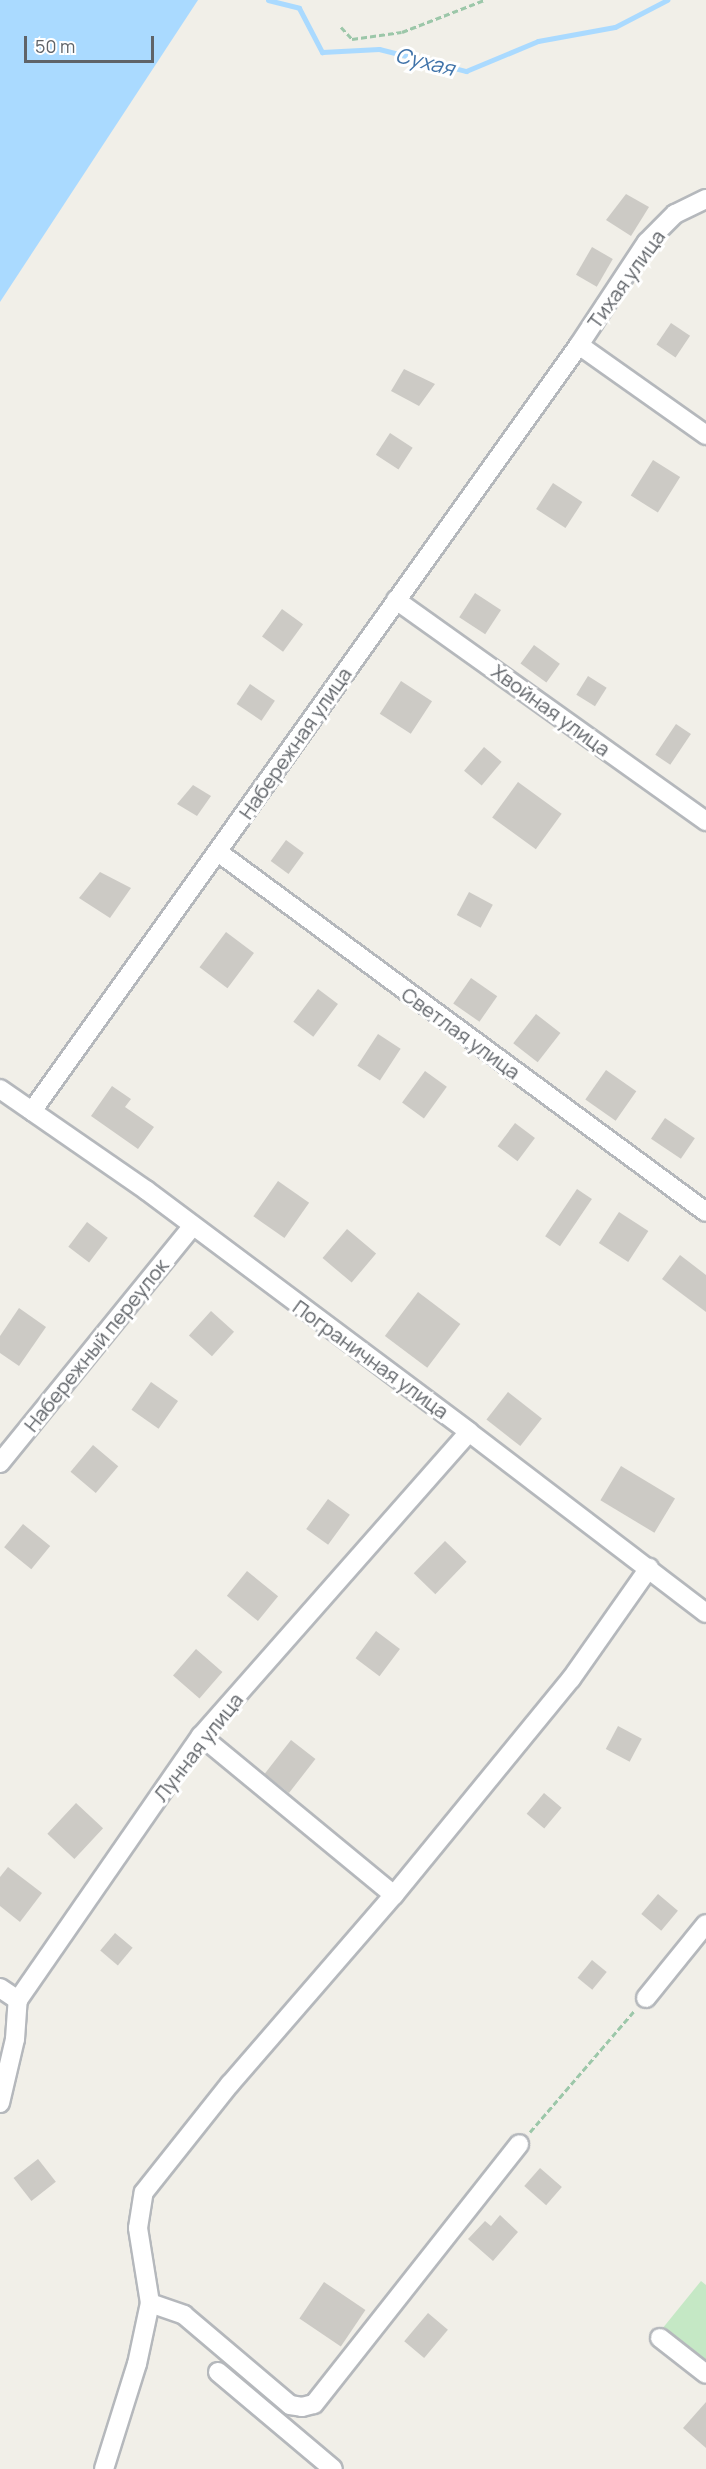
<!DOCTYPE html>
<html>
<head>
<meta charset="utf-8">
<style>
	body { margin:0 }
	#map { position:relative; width:706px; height:2469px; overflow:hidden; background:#f1efe8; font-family:Manrope,sans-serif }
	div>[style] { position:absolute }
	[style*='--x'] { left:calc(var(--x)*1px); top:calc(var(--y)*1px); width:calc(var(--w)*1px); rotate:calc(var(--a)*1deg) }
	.green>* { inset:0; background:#c5e8c5 }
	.water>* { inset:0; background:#aadaff }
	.stream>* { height:5px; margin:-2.5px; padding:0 2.5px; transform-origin:2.5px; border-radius:2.5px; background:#aadaff }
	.building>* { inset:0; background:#cccac5; transform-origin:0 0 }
	.path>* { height:3px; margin-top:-1.5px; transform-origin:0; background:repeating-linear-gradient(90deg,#9cc7a9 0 6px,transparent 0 9px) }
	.roads { filter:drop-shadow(2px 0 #b5b8bc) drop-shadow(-2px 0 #b5b8bc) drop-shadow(0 2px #b5b8bc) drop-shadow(0 -2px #b5b8bc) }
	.minor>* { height:18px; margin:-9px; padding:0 9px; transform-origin:9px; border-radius:9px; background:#fff }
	span { translate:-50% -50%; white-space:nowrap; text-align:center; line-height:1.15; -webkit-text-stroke:6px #fff; paint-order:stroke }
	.street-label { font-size:20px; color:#5f6368 }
	.water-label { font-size:21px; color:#4174aa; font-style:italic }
	.scale { position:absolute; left:24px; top:36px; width:130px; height:27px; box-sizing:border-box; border:3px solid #5f6368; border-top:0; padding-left:8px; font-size:18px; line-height:21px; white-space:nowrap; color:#5f6368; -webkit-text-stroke:4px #fff; paint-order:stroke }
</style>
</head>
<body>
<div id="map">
	<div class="green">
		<div style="clip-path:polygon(701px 2281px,706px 2285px,706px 2365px,662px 2329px)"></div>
	</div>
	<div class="water">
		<div style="clip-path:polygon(0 0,198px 0,0 302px)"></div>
	</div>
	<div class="stream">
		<div style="--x:268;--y:0;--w:32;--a:14"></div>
		<div style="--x:299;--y:8;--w:50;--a:62.4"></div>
		<div style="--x:322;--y:52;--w:57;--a:-3"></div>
		<div style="--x:379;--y:49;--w:90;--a:14.2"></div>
		<div style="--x:466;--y:71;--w:78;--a:-22.6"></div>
		<div style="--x:538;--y:41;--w:78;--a:-10.3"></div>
		<div style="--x:615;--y:27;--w:59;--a:-27.4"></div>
	</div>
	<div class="building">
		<div style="clip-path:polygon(626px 194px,649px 207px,631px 236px,606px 220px)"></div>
		<div style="left:592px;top:247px;width:24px;height:32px;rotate:30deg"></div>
		<div style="left:671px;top:323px;width:23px;height:26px;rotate:34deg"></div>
		<div style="clip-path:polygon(404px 369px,435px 384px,419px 406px,391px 391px)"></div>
		<div style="left:390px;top:433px;width:27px;height:26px;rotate:33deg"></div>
		<div style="left:653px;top:460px;width:32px;height:42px;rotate:32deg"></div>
		<div style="left:553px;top:483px;width:35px;height:31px;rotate:33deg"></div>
		<div style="left:475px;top:593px;width:31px;height:29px;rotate:33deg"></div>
		<div style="left:282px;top:609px;width:26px;height:34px;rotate:36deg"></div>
		<div style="left:534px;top:645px;width:32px;height:23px;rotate:36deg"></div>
		<div style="left:588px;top:676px;width:22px;height:22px;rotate:32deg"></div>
		<div style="left:401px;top:681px;width:37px;height:39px;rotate:33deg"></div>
		<div style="left:250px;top:684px;width:30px;height:24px;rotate:34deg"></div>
		<div style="left:676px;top:724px;width:18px;height:37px;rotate:34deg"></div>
		<div style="left:484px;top:747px;width:23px;height:31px;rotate:40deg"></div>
		<div style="left:518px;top:782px;width:54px;height:44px;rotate:36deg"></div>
		<div style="clip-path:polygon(193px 785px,211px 796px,197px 816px,177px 804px)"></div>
		<div style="left:286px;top:840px;width:22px;height:26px;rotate:36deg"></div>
		<div style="clip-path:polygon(100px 872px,131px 888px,110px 918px,79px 898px)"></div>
		<div style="left:469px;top:892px;width:27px;height:26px;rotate:28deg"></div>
		<div style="left:226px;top:932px;width:35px;height:44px;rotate:37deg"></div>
		<div style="left:471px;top:978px;width:32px;height:31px;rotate:35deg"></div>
		<div style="left:318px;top:989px;width:25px;height:41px;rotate:37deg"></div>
		<div style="left:536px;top:1014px;width:31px;height:37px;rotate:38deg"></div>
		<div style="left:378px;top:1034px;width:27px;height:38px;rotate:33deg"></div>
		<div style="left:606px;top:1070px;width:37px;height:36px;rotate:35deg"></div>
		<div style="left:425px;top:1071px;width:27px;height:39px;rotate:36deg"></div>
		<div style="clip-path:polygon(112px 1086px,131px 1099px,125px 1107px,154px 1127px,138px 1149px,91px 1116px)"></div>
		<div style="left:665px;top:1118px;width:36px;height:25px;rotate:34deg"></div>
		<div style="left:515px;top:1123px;width:25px;height:29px;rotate:37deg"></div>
		<div style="left:278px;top:1181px;width:38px;height:43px;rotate:35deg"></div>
		<div style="left:577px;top:1189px;width:18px;height:57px;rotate:34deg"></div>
		<div style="left:619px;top:1212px;width:35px;height:37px;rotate:33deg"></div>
		<div style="left:87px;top:1222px;width:26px;height:31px;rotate:37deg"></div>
		<div style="left:347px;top:1229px;width:38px;height:38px;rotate:40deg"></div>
		<div style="clip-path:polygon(680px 1255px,706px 1275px,706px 1312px,662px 1279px)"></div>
		<div style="left:418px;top:1292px;width:53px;height:55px;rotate:37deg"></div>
		<div style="clip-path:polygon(19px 1308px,46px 1327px,19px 1366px,0 1353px,0 1336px)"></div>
		<div style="left:211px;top:1311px;width:31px;height:33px;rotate:42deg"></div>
		<div style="left:151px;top:1382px;width:33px;height:34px;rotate:35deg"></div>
		<div style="left:508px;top:1392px;width:43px;height:35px;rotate:38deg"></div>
		<div style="left:93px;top:1445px;width:33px;height:35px;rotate:40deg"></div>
		<div style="left:621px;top:1466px;width:63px;height:40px;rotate:31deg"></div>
		<div style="left:328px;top:1499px;width:27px;height:37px;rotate:36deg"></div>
		<div style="left:23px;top:1524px;width:35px;height:30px;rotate:39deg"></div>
		<div style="left:445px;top:1541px;width:30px;height:45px;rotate:44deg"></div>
		<div style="left:247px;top:1571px;width:40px;height:32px;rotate:39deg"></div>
		<div style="left:376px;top:1631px;width:30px;height:34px;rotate:37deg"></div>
		<div style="left:196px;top:1649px;width:35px;height:35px;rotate:41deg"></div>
		<div style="left:618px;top:1726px;width:27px;height:26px;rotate:28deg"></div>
		<div style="left:291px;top:1740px;width:31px;height:43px;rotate:38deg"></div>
		<div style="left:544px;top:1793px;width:23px;height:27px;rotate:40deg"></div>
		<div style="left:76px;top:1803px;width:37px;height:42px;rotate:43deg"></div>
		<div style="clip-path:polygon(8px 1867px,42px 1893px,20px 1922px,0 1906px,0 1877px)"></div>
		<div style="left:658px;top:1894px;width:26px;height:26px;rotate:40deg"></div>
		<div style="left:115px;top:1933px;width:23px;height:23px;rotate:40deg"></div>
		<div style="left:592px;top:1960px;width:19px;height:23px;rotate:39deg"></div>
		<div style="left:38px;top:2159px;width:29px;height:31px;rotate:52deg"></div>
		<div style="left:540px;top:2168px;width:29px;height:24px;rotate:41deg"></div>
		<div style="clip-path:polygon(500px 2215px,518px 2232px,493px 2261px,468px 2239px,485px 2221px,491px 2226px)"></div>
		<div style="left:324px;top:2282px;width:50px;height:44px;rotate:34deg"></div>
		<div style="left:428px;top:2313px;width:26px;height:37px;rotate:40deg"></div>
		<div style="clip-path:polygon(706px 2402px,706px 2448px,683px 2428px)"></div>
	</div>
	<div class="path">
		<div style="--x:341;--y:27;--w:16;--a:47"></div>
		<div style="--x:352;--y:39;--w:50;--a:-8"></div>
		<div style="--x:402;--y:32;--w:88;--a:-21.3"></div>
		<div style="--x:530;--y:2132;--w:161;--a:-49.3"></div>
	</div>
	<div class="roads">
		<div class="minor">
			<div style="--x:579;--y:345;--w:156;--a:35.3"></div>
			<div style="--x:396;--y:600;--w:381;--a:35.5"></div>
			<div style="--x:218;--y:852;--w:606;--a:36.42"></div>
			<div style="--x:0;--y:1089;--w:178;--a:34.7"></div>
			<div style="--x:146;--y:1190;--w:404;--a:36.8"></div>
			<div style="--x:469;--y:1432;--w:298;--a:37.4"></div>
			<div style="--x:32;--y:1111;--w:941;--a:-54.47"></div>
			<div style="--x:579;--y:345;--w:123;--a:-56.6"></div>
			<div style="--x:647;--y:242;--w:40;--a:-45"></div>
			<div style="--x:675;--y:214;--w:34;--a:-26"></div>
			<div style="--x:0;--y:1463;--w:304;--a:-50.9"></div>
			<div style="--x:201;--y:1736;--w:250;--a:39.5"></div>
			<div style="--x:0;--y:1988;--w:22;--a:34"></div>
			<div style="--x:646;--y:1998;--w:95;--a:-51"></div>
			<div style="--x:0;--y:2103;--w:66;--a:-76.8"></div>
			<div style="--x:15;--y:2039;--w:39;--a:-86"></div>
			<div style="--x:18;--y:2000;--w:321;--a:-55.3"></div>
			<div style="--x:201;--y:1736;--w:405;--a:-48.6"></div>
			<div style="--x:150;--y:2303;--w:36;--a:19"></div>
			<div style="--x:184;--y:2315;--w:139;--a:40.3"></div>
			<div style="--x:290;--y:2405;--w:12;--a:9"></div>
			<div style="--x:302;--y:2407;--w:12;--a:-14"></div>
			<div style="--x:314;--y:2404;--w:331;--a:-51.7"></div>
			<div style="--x:660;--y:2338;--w:58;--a:38"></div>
			<div style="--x:218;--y:2372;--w:150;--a:40.1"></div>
			<div style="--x:104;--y:2469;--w:110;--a:-72.6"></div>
			<div style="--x:137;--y:2364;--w:62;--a:-78"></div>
			<div style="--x:150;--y:2303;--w:76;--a:-99.1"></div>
			<div style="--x:138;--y:2228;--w:36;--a:-81"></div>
			<div style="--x:144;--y:2192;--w:138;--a:-51.5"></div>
			<div style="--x:230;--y:2084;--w:250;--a:-49.1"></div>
			<div style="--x:394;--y:1895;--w:279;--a:-50.7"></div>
			<div style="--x:571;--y:1679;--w:136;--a:-54.9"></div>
		</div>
	</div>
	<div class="street-label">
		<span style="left:626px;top:279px;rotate:-54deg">Тихая улица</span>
		<span style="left:551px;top:710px;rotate:36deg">Хвойная улица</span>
		<span style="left:295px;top:743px;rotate:-55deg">Набережная улица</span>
		<span style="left:461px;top:1033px;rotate:36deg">Светлая улица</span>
		<span style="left:96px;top:1345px;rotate:-51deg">Набережный переулок</span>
		<span style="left:371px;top:1359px;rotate:36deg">Пограничная улица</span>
		<span style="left:198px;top:1747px;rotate:-52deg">Лунная улица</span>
	</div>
	<div class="water-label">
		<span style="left:425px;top:61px;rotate:14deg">Сухая</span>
	</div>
	<div class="scale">50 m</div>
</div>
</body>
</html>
